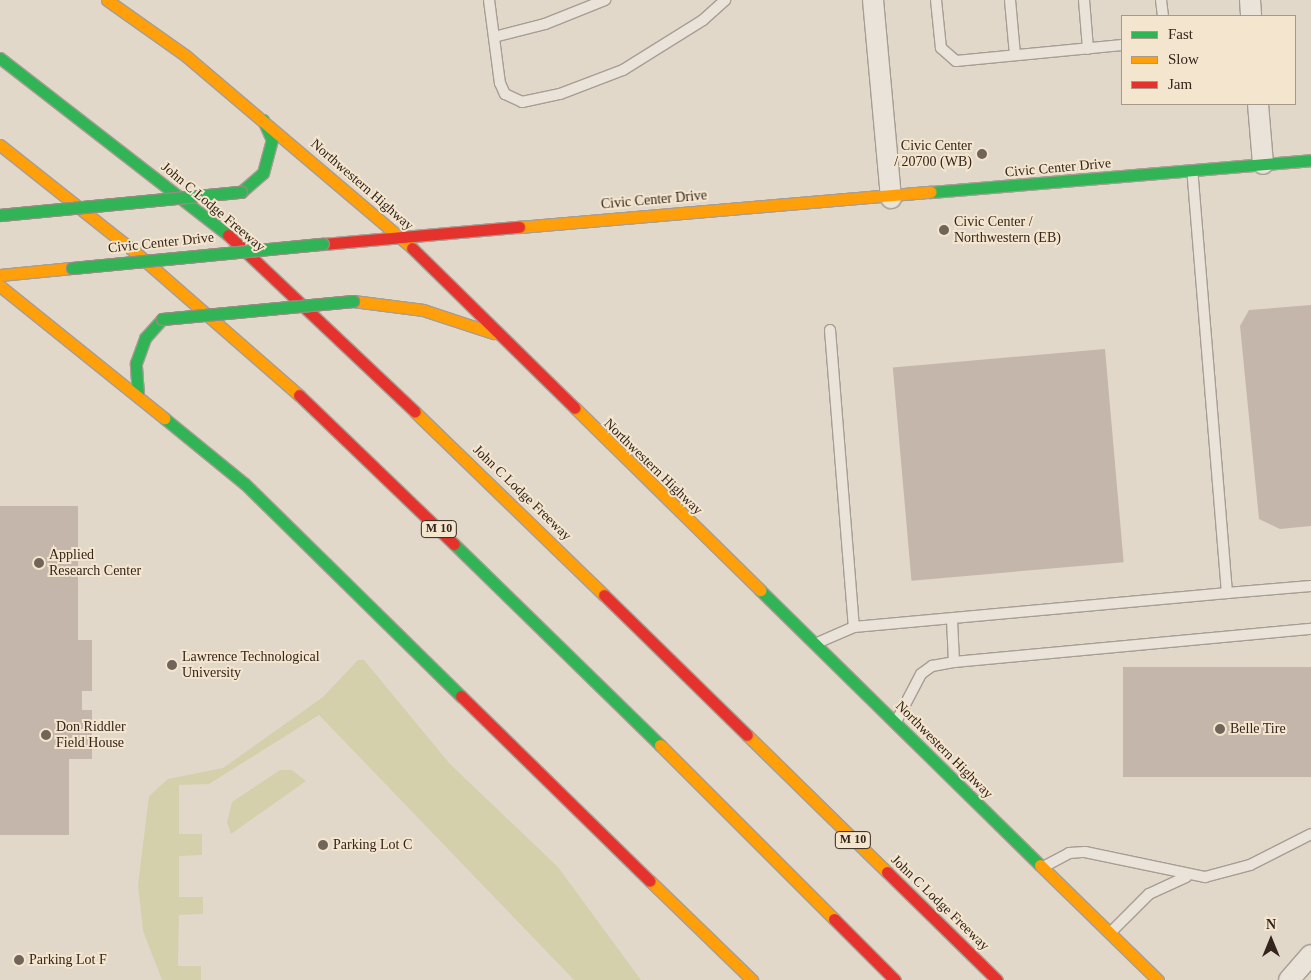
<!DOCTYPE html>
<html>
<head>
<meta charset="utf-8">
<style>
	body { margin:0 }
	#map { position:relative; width:1311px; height:980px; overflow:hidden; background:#e2d8ca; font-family:Georgia,serif }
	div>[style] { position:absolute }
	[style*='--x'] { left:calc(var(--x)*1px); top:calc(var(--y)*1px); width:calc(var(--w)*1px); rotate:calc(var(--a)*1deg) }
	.green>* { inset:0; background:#d4d0ac }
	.building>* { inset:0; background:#c5b6ab; transform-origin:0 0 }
	.roads { filter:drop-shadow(1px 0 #a79d93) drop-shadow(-1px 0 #a79d93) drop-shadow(0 1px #a79d93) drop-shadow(0 -1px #a79d93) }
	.lane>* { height:10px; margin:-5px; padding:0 5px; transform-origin:5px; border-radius:5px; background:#eae3da }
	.street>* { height:20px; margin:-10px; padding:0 10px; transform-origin:10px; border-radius:10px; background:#eae3da }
	.fast>* { height:11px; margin:-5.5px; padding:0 5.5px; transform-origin:5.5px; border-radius:5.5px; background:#30b455 }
	.slow>* { height:11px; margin:-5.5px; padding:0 5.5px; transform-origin:5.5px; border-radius:5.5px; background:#ff9f0a }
	.jam>* { height:11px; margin:-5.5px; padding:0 5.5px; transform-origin:5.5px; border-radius:5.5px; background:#e5322d }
	.bridges { filter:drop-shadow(1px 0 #968d83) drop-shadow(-1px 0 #968d83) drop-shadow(0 1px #968d83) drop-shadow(0 -1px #968d83) }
	.fast-bridge>* { height:11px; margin:-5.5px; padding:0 5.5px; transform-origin:5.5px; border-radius:5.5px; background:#30b455 }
	.dots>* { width:14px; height:14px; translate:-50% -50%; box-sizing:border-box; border:2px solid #f4e5ce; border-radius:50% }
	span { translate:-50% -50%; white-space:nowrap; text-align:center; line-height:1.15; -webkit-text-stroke:4px #f4e5ce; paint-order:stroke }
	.shield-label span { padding:1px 4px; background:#f4e5ce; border:1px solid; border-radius:4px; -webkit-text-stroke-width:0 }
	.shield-label { font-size:12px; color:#34251c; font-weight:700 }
	.poi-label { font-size:14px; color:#34251c }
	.right { translate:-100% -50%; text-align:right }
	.left { translate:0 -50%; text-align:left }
	.street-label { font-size:14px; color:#34251c }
	.legend { position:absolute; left:1121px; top:15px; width:175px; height:90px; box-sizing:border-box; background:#f4e5ce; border:1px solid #a79887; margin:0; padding:6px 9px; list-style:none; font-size:15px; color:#34251c }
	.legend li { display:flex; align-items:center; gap:10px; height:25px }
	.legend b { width:25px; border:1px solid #a79887 }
	.north { position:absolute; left:1246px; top:915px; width:50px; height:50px; -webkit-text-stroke:4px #f4e5ce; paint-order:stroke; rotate:0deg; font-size:14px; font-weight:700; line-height:20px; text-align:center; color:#34251c }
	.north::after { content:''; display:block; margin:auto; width:18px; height:22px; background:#34251c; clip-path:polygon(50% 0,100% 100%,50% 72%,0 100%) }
</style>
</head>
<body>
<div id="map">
	<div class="green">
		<div style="clip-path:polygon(358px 660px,364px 660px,450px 764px,558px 867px,641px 980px,574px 980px,319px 715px,209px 784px,179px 785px,179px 834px,202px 834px,202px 855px,179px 856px,179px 897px,203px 897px,203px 914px,179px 915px,178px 966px,201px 966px,201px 980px,162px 980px,143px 931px,138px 885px,149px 796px,168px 779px,223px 768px,323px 697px)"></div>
		<div style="clip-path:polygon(280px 770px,292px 770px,306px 781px,231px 834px,227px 822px,232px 802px)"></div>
	</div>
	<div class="building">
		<div style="clip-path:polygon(1311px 305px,1311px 526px,1280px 529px,1259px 519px,1240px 326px,1249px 310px)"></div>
		<div style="left:1105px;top:349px;width:214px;height:213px;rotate:85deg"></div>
		<div style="clip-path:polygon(0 506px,78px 506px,78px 640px,92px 640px,92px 691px,82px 691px,82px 710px,92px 710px,92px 759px,69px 759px,69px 835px,0 835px)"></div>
		<div style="left:1311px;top:667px;width:110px;height:188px;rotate:90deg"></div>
	</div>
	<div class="roads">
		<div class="lane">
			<div style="--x:489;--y:0;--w:84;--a:82.5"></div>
			<div style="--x:500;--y:83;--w:12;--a:66"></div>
			<div style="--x:505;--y:94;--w:19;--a:25"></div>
			<div style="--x:522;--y:102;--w:39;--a:-12"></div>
			<div style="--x:560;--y:94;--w:67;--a:-20.9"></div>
			<div style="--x:623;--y:70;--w:94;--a:-32"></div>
			<div style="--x:703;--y:20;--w:30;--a:-42"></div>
			<div style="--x:936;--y:0;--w:48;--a:84.1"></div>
			<div style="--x:941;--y:48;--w:20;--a:41"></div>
			<div style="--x:956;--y:61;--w:167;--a:-5.5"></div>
			<div style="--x:1010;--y:0;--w:55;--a:84.8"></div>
			<div style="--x:1084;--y:0;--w:49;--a:85.3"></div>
			<div style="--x:1161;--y:0;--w:16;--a:83"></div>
			<div style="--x:494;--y:37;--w:53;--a:-14.3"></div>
			<div style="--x:545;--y:24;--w:65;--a:-21.8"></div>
			<div style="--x:830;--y:330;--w:298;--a:85.4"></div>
			<div style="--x:1227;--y:593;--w:84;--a:-4.8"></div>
			<div style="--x:817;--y:643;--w:40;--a:-23.4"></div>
			<div style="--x:854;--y:627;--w:375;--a:-5.2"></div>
			<div style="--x:1227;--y:593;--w:423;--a:-94.7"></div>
			<div style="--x:954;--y:662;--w:359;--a:-5.3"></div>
			<div style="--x:897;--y:720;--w:52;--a:-62.4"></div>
			<div style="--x:921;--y:674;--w:14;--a:-36"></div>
			<div style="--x:932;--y:666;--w:22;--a:-10"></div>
			<div style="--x:954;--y:662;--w:42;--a:-92.7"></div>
			<div style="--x:1045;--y:866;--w:27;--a:-28"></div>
			<div style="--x:1069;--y:853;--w:16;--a:-4"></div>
			<div style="--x:1085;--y:852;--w:123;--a:11.8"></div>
			<div style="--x:1205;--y:877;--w:47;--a:-14.9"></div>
			<div style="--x:1250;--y:865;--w:68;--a:-26.9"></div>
			<div style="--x:1110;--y:933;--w:55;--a:-45"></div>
			<div style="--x:1149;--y:894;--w:41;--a:-24.7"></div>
		</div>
		<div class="street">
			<div style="--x:873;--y:0;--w:199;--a:84.8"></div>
			<div style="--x:1250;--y:0;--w:16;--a:86"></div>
			<div style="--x:1258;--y:104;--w:60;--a:85.2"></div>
			<div style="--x:1289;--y:980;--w:33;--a:-49"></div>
		</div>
		<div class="fast">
			<div style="--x:0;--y:58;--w:289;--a:37.8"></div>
			<div style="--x:241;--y:192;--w:29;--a:-41"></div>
			<div style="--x:263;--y:173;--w:34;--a:-75"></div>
			<div style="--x:272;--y:140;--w:22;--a:-114"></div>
			<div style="--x:931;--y:192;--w:381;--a:-4.8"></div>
			<div style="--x:138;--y:395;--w:32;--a:-94"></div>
			<div style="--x:136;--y:363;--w:27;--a:-70"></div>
			<div style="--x:145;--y:338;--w:25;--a:-48"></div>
			<div style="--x:164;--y:418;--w:104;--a:39.2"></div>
			<div style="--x:245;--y:484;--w:303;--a:44.5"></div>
			<div style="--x:454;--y:544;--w:288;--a:44.3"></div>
			<div style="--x:760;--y:590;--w:392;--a:44.5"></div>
		</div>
		<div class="slow">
			<div style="--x:107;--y:0;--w:97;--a:35.3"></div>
			<div style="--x:186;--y:56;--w:297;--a:40.3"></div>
			<div style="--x:0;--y:145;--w:172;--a:38.4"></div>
			<div style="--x:135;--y:252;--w:218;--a:41.1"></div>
			<div style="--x:519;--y:227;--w:413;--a:-4.9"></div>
			<div style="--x:0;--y:275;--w:72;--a:-5.6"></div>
			<div style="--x:0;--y:286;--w:211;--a:38.8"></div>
			<div style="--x:353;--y:301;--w:71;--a:7.3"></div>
			<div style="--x:423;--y:310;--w:74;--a:18.2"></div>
			<div style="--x:575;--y:408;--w:260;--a:44.5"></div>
			<div style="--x:415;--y:412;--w:263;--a:44.1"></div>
			<div style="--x:747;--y:735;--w:196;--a:44.4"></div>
			<div style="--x:660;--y:745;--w:246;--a:45"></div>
			<div style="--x:1040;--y:865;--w:165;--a:44.3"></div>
			<div style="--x:650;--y:881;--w:142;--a:44.1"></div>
		</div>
		<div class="jam">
			<div style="--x:228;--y:235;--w:257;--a:43.4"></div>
			<div style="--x:323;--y:244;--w:197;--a:-5"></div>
			<div style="--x:412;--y:248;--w:228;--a:44.5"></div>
			<div style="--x:299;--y:395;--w:215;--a:43.9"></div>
			<div style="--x:604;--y:595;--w:200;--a:44.4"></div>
			<div style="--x:461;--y:696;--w:264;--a:44.4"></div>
			<div style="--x:887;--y:872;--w:154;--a:44.5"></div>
			<div style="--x:834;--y:919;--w:86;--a:45"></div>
		</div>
	</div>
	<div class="bridges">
		<div class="fast-bridge">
			<div style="--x:0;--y:215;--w:242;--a:-5.5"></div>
			<div style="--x:72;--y:268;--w:252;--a:-5.5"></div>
			<div style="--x:162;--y:319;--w:192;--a:-5.4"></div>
		</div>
	</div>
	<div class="dots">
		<div style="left:982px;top:154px;background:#716459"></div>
		<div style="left:944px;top:230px;background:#716459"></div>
		<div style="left:39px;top:563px;background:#716459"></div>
		<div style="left:172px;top:665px;background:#716459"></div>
		<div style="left:1220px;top:729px;background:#716459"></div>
		<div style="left:46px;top:735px;background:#716459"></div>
		<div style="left:323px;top:845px;background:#716459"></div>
		<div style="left:19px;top:960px;background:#716459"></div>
	</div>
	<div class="shield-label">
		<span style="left:439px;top:529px">M 10</span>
		<span style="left:853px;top:840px">M 10</span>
	</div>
	<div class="poi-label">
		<span class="right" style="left:972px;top:154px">Civic Center<br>/ 20700 (WB)</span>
		<span class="left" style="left:954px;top:230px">Civic Center /<br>Northwestern (EB)</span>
		<span class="left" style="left:49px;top:563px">Applied<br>Research Center</span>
		<span class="left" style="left:182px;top:665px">Lawrence Technological<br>University</span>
		<span class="left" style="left:56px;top:735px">Don Riddler<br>Field House</span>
		<span class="left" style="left:1230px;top:729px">Belle Tire</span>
		<span class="left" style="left:333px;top:845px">Parking Lot C</span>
		<span class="left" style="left:29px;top:960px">Parking Lot F</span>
	</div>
	<div class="street-label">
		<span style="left:1058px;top:168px;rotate:-5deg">Civic Center Drive</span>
		<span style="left:362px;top:185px;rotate:41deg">Northwestern Highway</span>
		<span style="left:654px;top:200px;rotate:-5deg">Civic Center Drive</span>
		<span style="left:213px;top:207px;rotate:40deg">John C Lodge Freeway</span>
		<span style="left:161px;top:243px;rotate:-6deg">Civic Center Drive</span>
		<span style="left:653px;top:467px;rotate:44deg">Northwestern Highway</span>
		<span style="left:522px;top:493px;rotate:44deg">John C Lodge Freeway</span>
		<span style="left:944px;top:750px;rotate:45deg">Northwestern Highway</span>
		<span style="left:940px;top:903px;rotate:44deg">John C Lodge Freeway</span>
	</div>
	<ul class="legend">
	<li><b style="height:6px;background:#30b455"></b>Fast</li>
	<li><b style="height:6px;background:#ff9f0a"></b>Slow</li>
	<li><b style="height:6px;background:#e5322d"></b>Jam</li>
	</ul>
	<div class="north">N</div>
</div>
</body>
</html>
